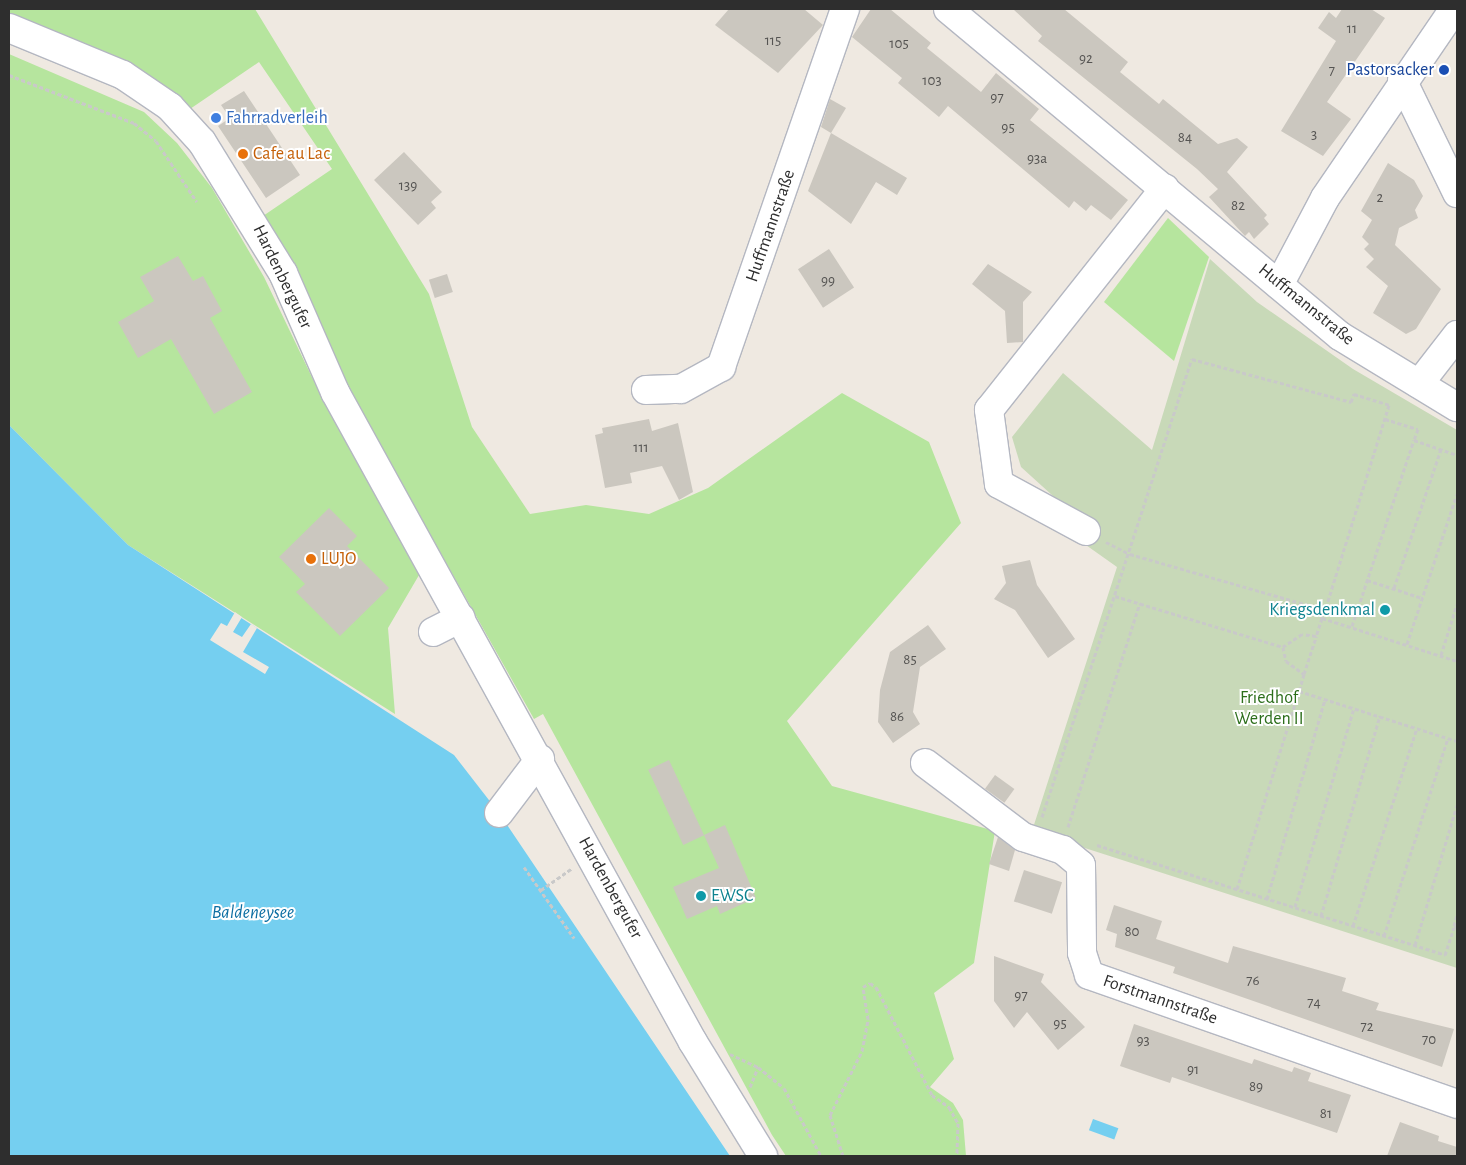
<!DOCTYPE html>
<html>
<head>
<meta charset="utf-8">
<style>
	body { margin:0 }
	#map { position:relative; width:1466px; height:1165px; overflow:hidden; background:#efe9e1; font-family:"Alegreya Sans",sans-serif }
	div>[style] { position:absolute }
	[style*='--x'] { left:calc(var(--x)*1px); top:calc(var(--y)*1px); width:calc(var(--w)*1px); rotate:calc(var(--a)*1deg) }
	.green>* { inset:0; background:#b6e59e }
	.cemetery>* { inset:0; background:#c8d9b8 }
	.water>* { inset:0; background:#75cff0; transform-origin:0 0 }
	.pier>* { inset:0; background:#efe9e1 }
	.building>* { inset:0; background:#cbc7bf; transform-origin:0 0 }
	.path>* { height:3px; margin-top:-1.5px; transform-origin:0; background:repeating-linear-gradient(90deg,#c9c9c9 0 4px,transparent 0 6.5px) }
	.roads { filter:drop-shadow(1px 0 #b4b7c1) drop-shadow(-1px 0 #b4b7c1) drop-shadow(0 1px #b4b7c1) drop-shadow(0 -1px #b4b7c1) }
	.minor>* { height:28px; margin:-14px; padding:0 14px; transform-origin:14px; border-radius:14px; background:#fff }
	.dots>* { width:14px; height:14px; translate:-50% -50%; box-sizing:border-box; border:2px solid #fff; border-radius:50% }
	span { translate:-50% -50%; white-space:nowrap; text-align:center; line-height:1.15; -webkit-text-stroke:4px #fff; paint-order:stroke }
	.number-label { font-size:15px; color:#555452 }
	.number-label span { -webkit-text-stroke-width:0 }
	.transit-label { font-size:18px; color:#164399 }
	.right { translate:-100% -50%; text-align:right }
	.shop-label { font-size:18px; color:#366cbe }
	.left { translate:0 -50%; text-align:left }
	.food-label { font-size:18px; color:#c56008 }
	.street-label { font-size:18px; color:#2e2e2e }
	.culture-label { font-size:18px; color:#0d838f }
	.park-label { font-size:18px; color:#2c6e1b }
	.water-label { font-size:19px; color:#0d6fa3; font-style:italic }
	.frame { position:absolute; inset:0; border:10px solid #2e2e2e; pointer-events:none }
</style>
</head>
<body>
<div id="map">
	<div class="green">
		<div style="clip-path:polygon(9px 9px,255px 9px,429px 294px,472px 427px,530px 514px,586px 505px,649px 514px,708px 488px,842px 393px,929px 442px,961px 523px,787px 721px,832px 786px,995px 831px,974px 963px,934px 993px,954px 1059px,930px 1087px,953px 1103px,963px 1120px,966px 1156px,786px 1156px,772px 1135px,543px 714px,534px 719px,346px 385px,263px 216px,332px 169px,259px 62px,190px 109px,124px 66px,9px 14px)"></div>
		<div style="clip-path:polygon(9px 54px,144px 112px,177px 143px,212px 188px,264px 277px,321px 396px,422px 570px,388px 628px,395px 714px,128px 545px,9px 425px)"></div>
		<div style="clip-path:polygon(1168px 218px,1209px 257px,1174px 361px,1104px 302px)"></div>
	</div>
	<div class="cemetery">
		<div style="clip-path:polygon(1210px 259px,1257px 302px,1353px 369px,1457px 430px,1457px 968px,1032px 831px,1117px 567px,1076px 538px,1084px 524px,1021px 467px,1012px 437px,1063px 373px,1152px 450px)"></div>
	</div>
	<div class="water">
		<div style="clip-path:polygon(9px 425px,128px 545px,454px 755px,499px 813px,730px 1156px,9px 1156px)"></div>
		<div style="left:1093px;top:1119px;width:27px;height:12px;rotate:20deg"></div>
	</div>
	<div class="pier">
		<div style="clip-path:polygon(235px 612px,242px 617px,233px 632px,242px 637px,251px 624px,257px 628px,243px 652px,269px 667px,265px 674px,210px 640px,221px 623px,227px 626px)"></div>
	</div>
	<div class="building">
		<div style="clip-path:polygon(729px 9px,804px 9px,823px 25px,778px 73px,715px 25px)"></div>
		<div style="clip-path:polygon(871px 9px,890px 9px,931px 43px,927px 48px,981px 92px,996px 73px,1039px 109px,1030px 120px,1128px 200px,1111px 220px,1091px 205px,1086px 211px,1074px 201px,1069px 208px,948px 106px,939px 117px,898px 83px,902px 78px,852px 37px)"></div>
		<div style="clip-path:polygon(1013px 9px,1064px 9px,1128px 62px,1120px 72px,1159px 104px,1163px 99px,1218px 144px,1237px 138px,1248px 147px,1227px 172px,1267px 215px,1264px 218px,1269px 224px,1254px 239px,1249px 232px,1245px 236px,1209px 197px,1218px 189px,1197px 169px,1038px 41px,1042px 36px)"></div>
		<div style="clip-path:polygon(1342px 9px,1371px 9px,1385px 18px,1327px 102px,1351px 119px,1323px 156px,1281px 131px,1336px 41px,1318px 28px,1329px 12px,1336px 18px)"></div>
		<div style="clip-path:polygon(244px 91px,300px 175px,266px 198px,218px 126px,230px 118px,221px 105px)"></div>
		<div style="clip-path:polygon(830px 99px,846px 108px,831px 133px,821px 127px)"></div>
		<div style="clip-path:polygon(831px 133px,907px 178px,897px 195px,876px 182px,851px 224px,808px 191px)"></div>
		<div style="clip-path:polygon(404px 152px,442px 192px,431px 202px,436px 208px,418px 225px,374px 180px)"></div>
		<div style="clip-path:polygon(1388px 163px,1414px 180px,1423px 196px,1415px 210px,1418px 218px,1399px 228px,1395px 245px,1441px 289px,1416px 329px,1406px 334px,1373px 313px,1388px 286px,1366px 267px,1374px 259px,1364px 249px,1369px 244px,1362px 237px,1372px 220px,1361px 211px)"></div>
		<div style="left:829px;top:249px;width:46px;height:37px;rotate:57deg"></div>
		<div style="clip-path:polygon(178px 256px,193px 281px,203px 276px,222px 311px,210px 318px,252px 392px,214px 414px,171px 339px,138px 358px,118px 322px,154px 301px,140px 277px)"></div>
		<div style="clip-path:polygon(988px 264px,1032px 292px,1023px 302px,1023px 342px,1007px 343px,1005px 311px,972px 284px)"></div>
		<div style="left:447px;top:274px;width:19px;height:19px;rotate:72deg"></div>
		<div style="clip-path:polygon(649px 419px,652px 431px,678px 423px,693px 492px,679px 500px,662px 466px,630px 473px,632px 483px,605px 488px,595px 435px,603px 433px,602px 428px)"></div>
		<div style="clip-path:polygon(329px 508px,357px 536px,347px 546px,389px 588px,340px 636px,296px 592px,305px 584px,279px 557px)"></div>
		<div style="clip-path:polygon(1030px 560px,1037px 585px,1075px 639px,1048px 658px,1015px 610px,994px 599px,1006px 583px,1002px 566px)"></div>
		<div style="clip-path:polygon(928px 625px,946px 649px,920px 667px,913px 712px,920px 724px,893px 743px,878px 722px,880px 690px,890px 652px)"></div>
		<div style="left:669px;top:760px;width:83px;height:23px;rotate:65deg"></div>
		<div style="left:995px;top:775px;width:24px;height:17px;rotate:36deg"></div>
		<div style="clip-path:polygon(725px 825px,756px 898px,720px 914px,717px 906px,687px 919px,673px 887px,719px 868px,704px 835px)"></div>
		<div style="clip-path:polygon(998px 837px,1015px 850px,1009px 871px,989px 864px)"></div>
		<div style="left:1024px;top:870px;width:40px;height:33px;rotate:18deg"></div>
		<div style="clip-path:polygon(1114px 905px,1162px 921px,1156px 939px,1228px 963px,1233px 946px,1311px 968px,1346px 978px,1342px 991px,1379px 1003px,1376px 1010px,1454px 1029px,1442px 1067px,1173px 973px,1175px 967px,1115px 947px,1117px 934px,1106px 930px)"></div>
		<div style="clip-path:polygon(994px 956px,1044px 974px,1041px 982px,1085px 1027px,1058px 1050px,1027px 1012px,1014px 1028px,994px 1001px)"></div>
		<div style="clip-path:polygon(1134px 1024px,1252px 1064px,1254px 1059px,1292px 1072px,1294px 1067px,1311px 1073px,1308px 1081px,1351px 1095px,1337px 1133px,1172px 1077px,1170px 1083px,1120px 1066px)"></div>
		<div style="clip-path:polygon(1400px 1122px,1439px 1136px,1438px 1141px,1457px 1147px,1457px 1156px,1387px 1156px)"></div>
	</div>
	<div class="path">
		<div style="--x:9;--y:75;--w:134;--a:21"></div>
		<div style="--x:134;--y:123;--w:28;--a:39"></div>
		<div style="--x:156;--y:141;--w:73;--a:56.1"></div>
		<div style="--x:1385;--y:419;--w:34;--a:17"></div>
		<div style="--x:1418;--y:429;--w:12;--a:110"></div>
		<div style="--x:1414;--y:440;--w:46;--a:19.2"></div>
		<div style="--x:1106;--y:542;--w:27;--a:27"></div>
		<div style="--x:1130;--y:554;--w:203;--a:16"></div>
		<div style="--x:1325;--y:610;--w:9;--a:111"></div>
		<div style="--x:1322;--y:618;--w:142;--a:17.7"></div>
		<div style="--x:1367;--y:580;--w:58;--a:18.1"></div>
		<div style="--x:1394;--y:588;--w:147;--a:-71.3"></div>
		<div style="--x:1115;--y:596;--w:176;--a:16.9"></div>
		<div style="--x:1322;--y:618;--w:19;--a:108"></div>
		<div style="--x:1316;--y:636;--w:14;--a:-172"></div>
		<div style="--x:1302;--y:634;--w:23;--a:146"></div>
		<div style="--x:1283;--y:647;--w:14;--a:78"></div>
		<div style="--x:1286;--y:661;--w:22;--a:36"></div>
		<div style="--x:1304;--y:674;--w:18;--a:106"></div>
		<div style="--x:1299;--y:691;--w:166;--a:17.6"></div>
		<div style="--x:1352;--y:626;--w:196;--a:-71.6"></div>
		<div style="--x:1407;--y:644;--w:158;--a:-71.6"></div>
		<div style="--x:1441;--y:655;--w:53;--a:-72.6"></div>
		<div style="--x:1304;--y:674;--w:40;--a:-72"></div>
		<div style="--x:1042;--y:817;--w:482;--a:-71.9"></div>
		<div style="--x:1192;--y:359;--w:165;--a:15.1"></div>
		<div style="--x:1351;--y:402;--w:9;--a:-69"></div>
		<div style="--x:1354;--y:394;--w:37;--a:17"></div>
		<div style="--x:1389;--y:405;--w:215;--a:107.3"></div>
		<div style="--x:1068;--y:827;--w:235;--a:-72.2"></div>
		<div style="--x:1097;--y:845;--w:365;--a:17.5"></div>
		<div style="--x:1445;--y:955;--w:29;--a:-72"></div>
		<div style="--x:1454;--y:927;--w:3;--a:18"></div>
		<div style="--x:524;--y:867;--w:87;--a:54.8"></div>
		<div style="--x:1237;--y:889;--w:207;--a:-72.6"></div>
		<div style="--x:541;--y:890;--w:37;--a:-35"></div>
		<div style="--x:1267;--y:899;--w:208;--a:-73.8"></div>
		<div style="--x:1295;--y:907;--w:208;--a:-73.5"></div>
		<div style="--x:1321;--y:916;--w:209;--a:-73.6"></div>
		<div style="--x:1353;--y:926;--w:208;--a:-72.1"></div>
		<div style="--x:1454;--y:926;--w:11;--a:-75"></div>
		<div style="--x:1384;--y:936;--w:208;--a:-72.1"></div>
		<div style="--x:1415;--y:945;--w:146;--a:-73.3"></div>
		<div style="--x:730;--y:1054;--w:31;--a:25"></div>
		<div style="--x:758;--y:1067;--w:33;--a:39"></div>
		<div style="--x:784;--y:1088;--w:77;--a:61.4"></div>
		<div style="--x:750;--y:1087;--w:22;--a:-68"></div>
		<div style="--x:843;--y:1156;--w:43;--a:-107.6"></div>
		<div style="--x:830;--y:1115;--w:72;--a:-63.4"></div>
		<div style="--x:862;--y:1051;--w:33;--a:-79"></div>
		<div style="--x:868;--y:1019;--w:32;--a:-99"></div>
		<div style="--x:863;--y:987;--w:8;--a:-30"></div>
		<div style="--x:870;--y:983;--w:7;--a:34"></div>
		<div style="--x:876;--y:987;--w:122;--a:62.6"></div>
		<div style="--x:932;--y:1095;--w:21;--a:35"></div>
		<div style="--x:949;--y:1107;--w:18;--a:61"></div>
		<div style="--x:958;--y:1123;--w:33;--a:92"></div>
	</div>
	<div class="roads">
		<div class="minor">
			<div style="--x:948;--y:9;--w:510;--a:39.83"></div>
			<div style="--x:1340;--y:336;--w:137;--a:31.3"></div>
			<div style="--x:9;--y:28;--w:123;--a:22.4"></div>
			<div style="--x:123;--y:75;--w:57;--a:34.2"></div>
			<div style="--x:170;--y:107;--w:47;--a:47.6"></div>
			<div style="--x:202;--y:142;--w:154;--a:58.3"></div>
			<div style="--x:283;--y:273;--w:130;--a:66.4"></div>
			<div style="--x:335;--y:392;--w:742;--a:61.16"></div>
			<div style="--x:693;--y:1042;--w:134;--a:58.4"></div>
			<div style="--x:1402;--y:80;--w:126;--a:64"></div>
			<div style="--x:1279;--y:285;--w:98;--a:-62.1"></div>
			<div style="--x:1325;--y:198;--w:229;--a:-55.7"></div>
			<div style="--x:1419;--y:384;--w:62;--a:-52.2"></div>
			<div style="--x:646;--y:390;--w:35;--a:-2"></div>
			<div style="--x:681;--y:389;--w:46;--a:-28.8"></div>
			<div style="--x:721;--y:367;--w:379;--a:-70.9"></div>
			<div style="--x:1086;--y:531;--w:99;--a:-151.6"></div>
			<div style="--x:999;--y:484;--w:75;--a:-97.7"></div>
			<div style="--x:989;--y:410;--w:283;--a:-51.6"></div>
			<div style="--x:433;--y:632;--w:31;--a:-27"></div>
			<div style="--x:925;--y:763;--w:123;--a:37.1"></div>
			<div style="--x:1023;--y:837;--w:42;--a:18"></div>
			<div style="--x:1063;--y:850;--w:23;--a:40"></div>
			<div style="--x:1081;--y:865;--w:88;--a:89.3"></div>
			<div style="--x:1082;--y:953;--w:23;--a:72"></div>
			<div style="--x:1089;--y:975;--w:390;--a:19.3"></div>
			<div style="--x:499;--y:813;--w:68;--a:-52.8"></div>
		</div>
	</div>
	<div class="dots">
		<div style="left:1444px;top:70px;background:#1a4fb4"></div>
		<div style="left:216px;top:118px;background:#3f7fe0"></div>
		<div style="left:243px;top:154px;background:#e8710a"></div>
		<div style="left:311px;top:559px;background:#e8710a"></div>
		<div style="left:1385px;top:610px;background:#0f9aa8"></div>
		<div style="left:701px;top:896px;background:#0f9aa8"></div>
	</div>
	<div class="number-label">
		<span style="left:1352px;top:29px">11</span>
		<span style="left:773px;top:41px">115</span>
		<span style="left:899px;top:44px">105</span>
		<span style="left:1086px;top:59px">92</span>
		<span style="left:1332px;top:71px">7</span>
		<span style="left:932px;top:81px">103</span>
		<span style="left:997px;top:98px">97</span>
		<span style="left:1008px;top:128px">95</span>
		<span style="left:1314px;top:135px">3</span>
		<span style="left:1185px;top:138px">84</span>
		<span style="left:1037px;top:159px">93a</span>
		<span style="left:408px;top:186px">139</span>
		<span style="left:1380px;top:198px">2</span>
		<span style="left:1238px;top:206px">82</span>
		<span style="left:828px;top:281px">99</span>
		<span style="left:641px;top:448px">111</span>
		<span style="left:910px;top:660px">85</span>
		<span style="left:897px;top:717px">86</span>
		<span style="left:1132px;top:932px">80</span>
		<span style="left:1253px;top:981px">76</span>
		<span style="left:1021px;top:996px">97</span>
		<span style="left:1314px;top:1003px">74</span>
		<span style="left:1060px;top:1024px">95</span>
		<span style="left:1367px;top:1027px">72</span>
		<span style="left:1429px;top:1040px">70</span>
		<span style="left:1143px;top:1041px">93</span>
		<span style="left:1193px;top:1070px">91</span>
		<span style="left:1256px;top:1087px">89</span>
		<span style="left:1326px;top:1114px">81</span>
	</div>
	<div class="transit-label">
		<span class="right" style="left:1434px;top:70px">Pastorsacker</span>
	</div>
	<div class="shop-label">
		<span class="left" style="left:226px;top:118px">Fahrradverleih</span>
	</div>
	<div class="food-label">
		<span class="left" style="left:253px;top:154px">Cafe au Lac</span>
		<span class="left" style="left:321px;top:559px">LUJO</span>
	</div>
	<div class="street-label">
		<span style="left:771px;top:226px;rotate:-71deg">Huffmannstraße</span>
		<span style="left:282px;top:277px;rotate:64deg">Hardenbergufer</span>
		<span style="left:1306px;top:305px;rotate:39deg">Huffmannstraße</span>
		<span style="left:610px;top:888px;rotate:61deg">Hardenbergufer</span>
		<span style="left:1160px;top:1000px;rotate:19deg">Forstmannstraße</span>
	</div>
	<div class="culture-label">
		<span class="right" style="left:1375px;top:610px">Kriegsdenkmal</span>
		<span class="left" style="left:711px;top:896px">EWSC</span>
	</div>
	<div class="park-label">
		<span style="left:1269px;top:709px">Friedhof<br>Werden II</span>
	</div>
	<div class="water-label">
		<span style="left:253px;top:913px">Baldeneysee</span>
	</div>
	<div class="frame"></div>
</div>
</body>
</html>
